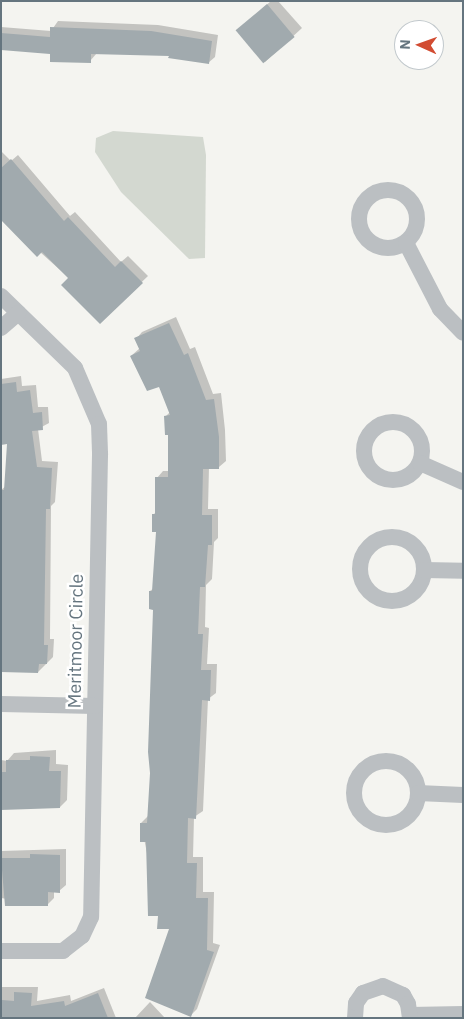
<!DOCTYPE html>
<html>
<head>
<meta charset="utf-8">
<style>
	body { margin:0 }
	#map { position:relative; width:464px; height:1019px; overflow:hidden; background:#f4f4f0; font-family:"IBM Plex Sans",sans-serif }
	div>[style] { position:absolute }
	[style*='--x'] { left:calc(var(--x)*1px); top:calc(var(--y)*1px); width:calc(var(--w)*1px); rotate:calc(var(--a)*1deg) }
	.green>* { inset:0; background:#d3d8d0 }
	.shadow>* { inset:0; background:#0003 }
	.building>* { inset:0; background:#a1aaae; transform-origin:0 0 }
	.minor>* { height:16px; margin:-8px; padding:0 8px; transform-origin:8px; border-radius:8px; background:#bbbfc2 }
	.minor>.ring { margin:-8px; padding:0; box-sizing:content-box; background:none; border:16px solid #bbbfc2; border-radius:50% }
	span { translate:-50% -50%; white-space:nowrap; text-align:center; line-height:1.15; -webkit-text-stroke:5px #fff; paint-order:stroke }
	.street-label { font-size:18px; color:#65757f }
	.frame { position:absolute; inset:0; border:2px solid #65757f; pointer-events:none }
	.north { position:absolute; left:394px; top:20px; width:50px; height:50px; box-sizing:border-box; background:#fff; border:1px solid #c1c8cc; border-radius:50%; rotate:272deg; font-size:14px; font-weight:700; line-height:20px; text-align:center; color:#65757f }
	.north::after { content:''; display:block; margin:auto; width:18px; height:22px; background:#d24c32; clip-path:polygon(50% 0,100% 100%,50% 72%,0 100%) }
</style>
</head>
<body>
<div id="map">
	<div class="green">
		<div style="clip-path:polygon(113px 131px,203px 137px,206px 155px,205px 258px,189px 259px,121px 192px,95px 152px,96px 138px)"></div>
	</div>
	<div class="shadow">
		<div style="clip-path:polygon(271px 1px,278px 1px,302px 28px,265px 62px,245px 24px)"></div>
		<div style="clip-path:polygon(58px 21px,158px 25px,218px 35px,215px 57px,208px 63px,170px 54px,97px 53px,90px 61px,51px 52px,1px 49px,1px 27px,51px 31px)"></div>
		<div style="clip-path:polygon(1px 151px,11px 161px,18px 155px,70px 216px,75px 212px,121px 262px,128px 256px,148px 276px,100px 322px,69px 278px,1px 217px)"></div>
		<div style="clip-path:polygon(176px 317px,190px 349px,195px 347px,213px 394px,221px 393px,225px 430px,226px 461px,219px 467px,209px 467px,208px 509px,218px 509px,218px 538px,214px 542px,212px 579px,206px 585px,205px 627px,209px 628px,207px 664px,217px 664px,216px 693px,208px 699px,203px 811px,194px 817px,193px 857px,203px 857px,203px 892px,214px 892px,213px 943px,220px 945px,197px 1009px,190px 1016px,171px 928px,159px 914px,141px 823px,148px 816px,151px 773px,155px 608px,150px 591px,154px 588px,157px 531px,153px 515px,156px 512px,157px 478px,163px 471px,169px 471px,169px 434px,165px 417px,170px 412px,160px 385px,131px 356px,140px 348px,136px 339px,142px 332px)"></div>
		<div style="clip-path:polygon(21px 376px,22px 386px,36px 385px,38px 407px,48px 407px,49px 423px,38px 429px,42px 461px,58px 462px,55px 502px,51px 506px,50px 639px,54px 639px,53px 657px,38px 672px,1px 490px,6px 486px,8px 443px,1px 443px,1px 379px)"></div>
		<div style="clip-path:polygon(56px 750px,56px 764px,68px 765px,67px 800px,60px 807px,1px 807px,1px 760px,7px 761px,14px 753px)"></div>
		<div style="clip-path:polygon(66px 849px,66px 885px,59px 891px,54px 891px,54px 898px,47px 905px,1px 898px,1px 851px)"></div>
		<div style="clip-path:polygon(1px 987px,38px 987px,37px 1001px,70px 995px,71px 1001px,104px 988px,116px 1018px,1px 1018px)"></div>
		<div style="clip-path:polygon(150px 1002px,165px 1018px,135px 1018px)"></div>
	</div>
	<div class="building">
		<div style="left:267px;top:4px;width:43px;height:41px;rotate:50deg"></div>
		<div style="clip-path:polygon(50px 27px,151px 31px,212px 41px,209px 64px,168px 58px,169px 56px,91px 54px,91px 63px,50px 62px,50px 54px,1px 50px,1px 33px,50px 37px)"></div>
		<div style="clip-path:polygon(11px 159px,64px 221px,68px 217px,115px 267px,121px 261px,143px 283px,100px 324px,61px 285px,68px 278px,42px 252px,37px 257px,1px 220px,1px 168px)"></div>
		<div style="clip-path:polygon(169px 323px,184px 355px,188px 353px,206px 400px,214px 399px,219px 437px,219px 469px,203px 469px,202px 515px,212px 515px,212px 545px,208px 545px,205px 587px,200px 587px,198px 634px,203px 634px,201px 670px,211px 670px,210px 701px,202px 700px,196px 819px,188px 818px,187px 863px,197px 863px,196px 898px,208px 898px,207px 950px,214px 952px,191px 1017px,145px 998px,169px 929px,157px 929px,158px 916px,148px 916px,146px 842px,140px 842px,140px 823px,147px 823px,150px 773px,148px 752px,153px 610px,149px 609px,149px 591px,152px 591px,156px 532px,152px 532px,152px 514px,155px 514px,155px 477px,168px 477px,168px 435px,165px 435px,164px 416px,170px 415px,159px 387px,147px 391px,130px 356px,140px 351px,134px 338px)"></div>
		<div style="clip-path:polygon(16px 382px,17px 392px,30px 390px,33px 413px,42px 412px,43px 430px,32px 431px,37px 467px,52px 468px,50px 509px,46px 509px,44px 645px,48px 645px,47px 664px,39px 664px,38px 673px,1px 672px,1px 490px,4px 490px,7px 444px,1px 445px,1px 384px)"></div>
		<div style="clip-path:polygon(30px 756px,50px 757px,49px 771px,61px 771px,60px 808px,1px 810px,1px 772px,6px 772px,6px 760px,30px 760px)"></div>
		<div style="clip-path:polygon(30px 854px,60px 855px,60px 893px,48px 892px,48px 906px,5px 906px,1px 858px,30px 858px)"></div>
		<div style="clip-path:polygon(14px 992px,32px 993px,31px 1006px,64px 1001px,65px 1006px,98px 993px,108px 1018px,1px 1018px,2px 1000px,14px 1001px)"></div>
	</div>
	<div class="minor">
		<div class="ring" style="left:359px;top:190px;width:42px;height:42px"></div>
		<div style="--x:406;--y:243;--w:74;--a:62.7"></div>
		<div style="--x:440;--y:309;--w:33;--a:46"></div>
		<div style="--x:1;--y:296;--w:103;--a:44.2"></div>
		<div style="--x:75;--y:368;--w:61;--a:66.8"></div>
		<div style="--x:99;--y:424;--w:31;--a:88"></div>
		<div style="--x:100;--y:455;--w:462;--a:91.1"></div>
		<div style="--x:91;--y:917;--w:21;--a:115"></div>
		<div style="--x:82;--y:936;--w:24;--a:142"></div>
		<div style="--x:63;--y:951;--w:62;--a:180"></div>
		<div style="--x:1;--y:328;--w:23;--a:-41"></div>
		<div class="ring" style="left:364px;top:422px;width:42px;height:42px"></div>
		<div style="--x:420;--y:463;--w:47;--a:23.8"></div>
		<div class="ring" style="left:360px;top:537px;width:48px;height:48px"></div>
		<div style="--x:424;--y:570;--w:39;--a:1"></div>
		<div style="--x:1;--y:704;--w:94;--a:1.2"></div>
		<div class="ring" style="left:354px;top:761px;width:48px;height:48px"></div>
		<div style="--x:418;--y:793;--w:45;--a:2.5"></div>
		<div style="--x:410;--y:1015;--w:53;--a:-1.1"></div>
		<div style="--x:355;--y:1018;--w:15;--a:-86"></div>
		<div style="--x:356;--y:1003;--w:12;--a:-55"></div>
		<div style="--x:363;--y:993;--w:21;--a:-19"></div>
		<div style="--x:383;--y:986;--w:22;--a:24"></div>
		<div style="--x:403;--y:995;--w:10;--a:61"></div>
		<div style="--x:408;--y:1004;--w:14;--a:82"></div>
	</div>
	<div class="street-label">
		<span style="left:76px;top:641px;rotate:-89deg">Meritmoor Circle</span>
	</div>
	<div class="frame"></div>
	<div class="north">N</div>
</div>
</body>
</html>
